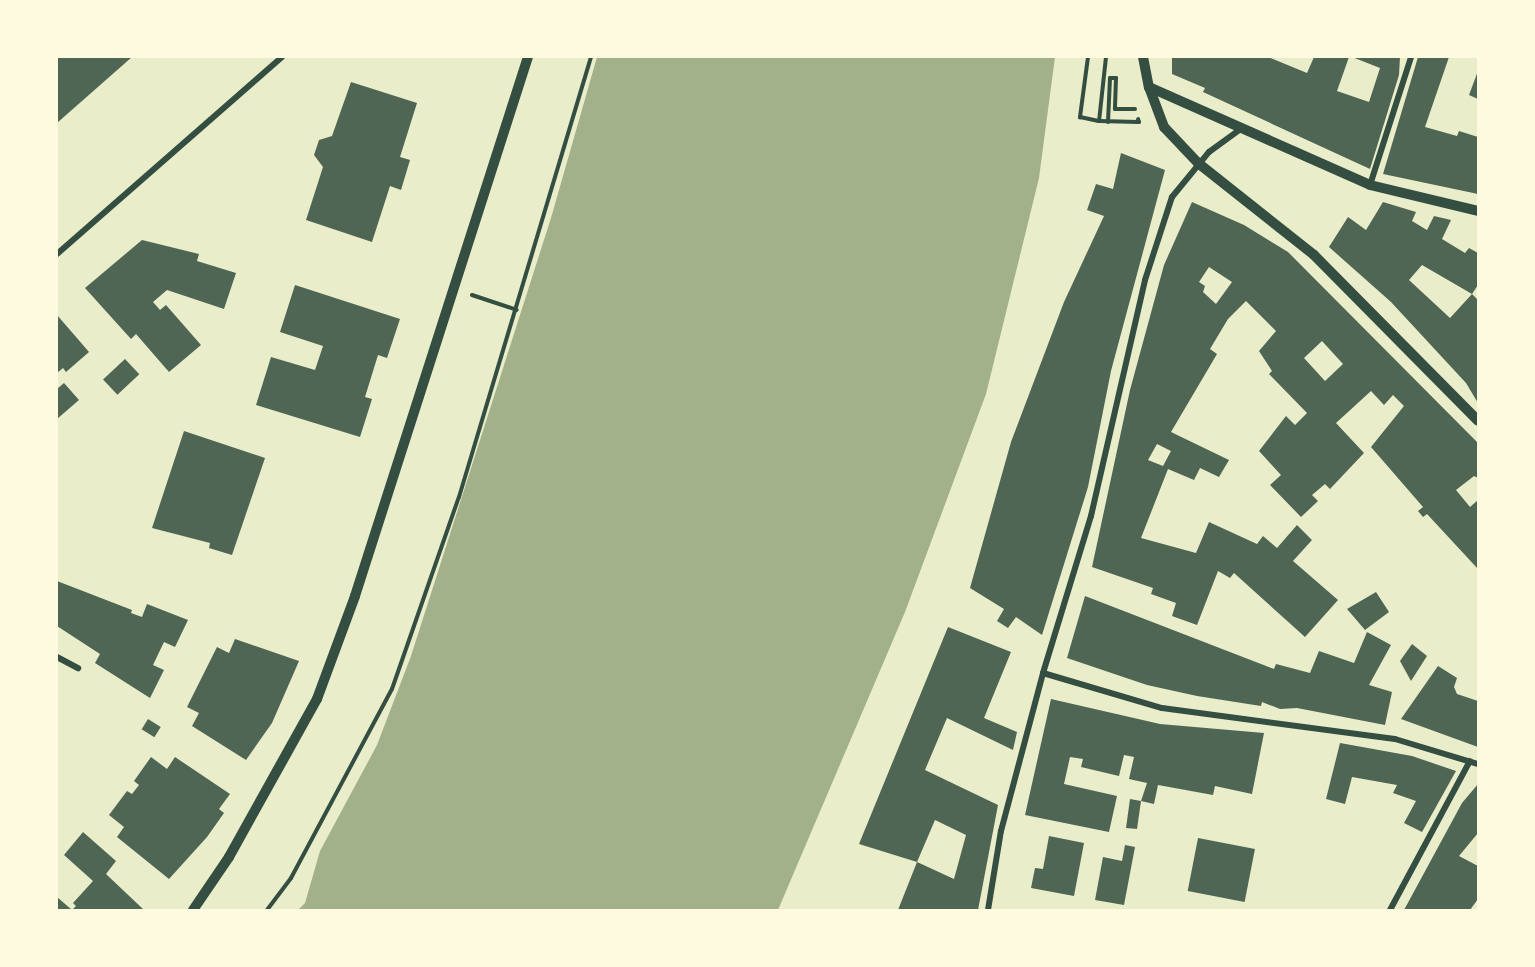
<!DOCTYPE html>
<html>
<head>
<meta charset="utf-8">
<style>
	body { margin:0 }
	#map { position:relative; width:1535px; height:967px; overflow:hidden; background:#e9edc9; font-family:"Space Grotesk",sans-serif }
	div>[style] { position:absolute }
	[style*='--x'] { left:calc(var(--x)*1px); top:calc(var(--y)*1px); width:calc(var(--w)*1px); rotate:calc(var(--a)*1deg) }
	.water>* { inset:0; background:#a3b18a }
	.building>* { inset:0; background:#4f6655; transform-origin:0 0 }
	.path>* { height:4px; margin:-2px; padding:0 2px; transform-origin:2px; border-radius:2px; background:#344e41 }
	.minor>* { height:6px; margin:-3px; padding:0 3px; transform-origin:3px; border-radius:3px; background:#344e41 }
	.tertiary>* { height:10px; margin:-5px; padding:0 5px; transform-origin:5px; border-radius:5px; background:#344e41 }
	span { translate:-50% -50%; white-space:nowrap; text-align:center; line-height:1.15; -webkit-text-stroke:6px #fefae0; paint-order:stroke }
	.frame { position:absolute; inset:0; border:58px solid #fefae0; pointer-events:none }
</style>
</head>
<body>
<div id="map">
	<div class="water">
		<div style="clip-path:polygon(597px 57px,1055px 57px,1039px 178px,986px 394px,905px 612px,778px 910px,298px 910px,305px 903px,320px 851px,377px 745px,411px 656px,551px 218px)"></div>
	</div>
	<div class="building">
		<div style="clip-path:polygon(57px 57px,132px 57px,57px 123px)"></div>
		<div style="clip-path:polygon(1172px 57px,1268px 57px,1307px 73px,1314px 57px,1349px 57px,1337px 91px,1369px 102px,1380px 68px,1352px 57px,1400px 57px,1399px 75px,1370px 169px,1203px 92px,1205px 88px,1172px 74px)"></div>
		<div style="clip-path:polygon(1418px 57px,1449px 57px,1425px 127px,1457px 136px,1459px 131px,1478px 137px,1478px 194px,1383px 174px)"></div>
		<div style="clip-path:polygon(1478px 71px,1478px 99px,1469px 95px)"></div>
		<div style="clip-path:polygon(351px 82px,417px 103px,400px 157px,410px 160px,401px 190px,390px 186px,372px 242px,306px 220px,323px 167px,314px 155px,319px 140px,332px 136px)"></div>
		<div style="clip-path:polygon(1121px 153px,1165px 170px,1111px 371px,1088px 487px,1042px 635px,1016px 617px,1008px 628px,997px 621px,1004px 609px,970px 588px,1011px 442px,1064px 302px,1104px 216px,1087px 210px,1096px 184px,1113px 189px)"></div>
		<div style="clip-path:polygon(evenodd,1192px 202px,1244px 225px,1288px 252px,1478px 443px,1478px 478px,1474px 476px,1456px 490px,1470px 507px,1478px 500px,1478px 569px,1427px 514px,1423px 517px,1418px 511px,1423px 507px,1371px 447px,1404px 406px,1393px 395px,1384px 405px,1371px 391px,1336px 423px,1364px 453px,1330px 489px,1325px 484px,1312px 495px,1318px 501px,1301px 517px,1270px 485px,1281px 475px,1259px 451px,1286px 416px,1295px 425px,1307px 413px,1269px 374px,1272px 371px,1259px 351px,1276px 331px,1246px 301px,1228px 319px,1210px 349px,1217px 354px,1171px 432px,1229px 460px,1219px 477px,1200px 468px,1194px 480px,1168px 469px,1141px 538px,1196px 553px,1209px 522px,1257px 544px,1263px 536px,1277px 548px,1297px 525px,1312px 540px,1293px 561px,1338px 600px,1305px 637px,1234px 573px,1230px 578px,1218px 571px,1197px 625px,1172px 616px,1176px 603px,1151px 594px,1153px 588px,1092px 567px,1130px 390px,1164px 265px,1192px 202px,1209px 267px,1232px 282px,1216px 304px,1203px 292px,1205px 286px,1199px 282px,1209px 267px,1192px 202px,1322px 341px,1343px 364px,1325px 381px,1304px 358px,1322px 341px,1192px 202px,1157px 444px,1171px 451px,1163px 466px,1148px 460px,1157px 444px)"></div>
		<div style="clip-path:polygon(evenodd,1383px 202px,1416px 212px,1412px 221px,1427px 230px,1434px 216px,1451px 220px,1442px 239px,1465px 253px,1469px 248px,1478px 253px,1478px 285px,1472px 294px,1478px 300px,1478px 403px,1466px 383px,1391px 302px,1329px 247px,1348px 217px,1366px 230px,1383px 202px,1422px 265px,1472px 294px,1450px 318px,1409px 280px,1422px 265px)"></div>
		<div style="clip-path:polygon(142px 240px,199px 254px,197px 261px,236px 273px,224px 309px,167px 290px,153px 302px,160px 310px,166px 305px,201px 345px,169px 372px,136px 334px,131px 339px,85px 288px)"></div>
		<div style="clip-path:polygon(295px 285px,400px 319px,387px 358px,378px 355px,365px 397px,372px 399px,360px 437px,256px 405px,271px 357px,315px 370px,323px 346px,280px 332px)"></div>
		<div style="clip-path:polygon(57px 315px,89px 352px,66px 372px,63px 368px,57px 373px)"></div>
		<div style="left:125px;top:359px;width:21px;height:30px;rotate:47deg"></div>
		<div style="clip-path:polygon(64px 383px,79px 400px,57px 419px,57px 389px)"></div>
		<div style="clip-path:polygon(184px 431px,265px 458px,232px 555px,209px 548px,210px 543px,152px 528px)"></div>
		<div style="clip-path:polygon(57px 581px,132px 610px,131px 613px,142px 617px,147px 604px,188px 620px,175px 647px,164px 642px,153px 665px,164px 670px,150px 698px,95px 663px,100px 654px,57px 626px)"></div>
		<div style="clip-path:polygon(1376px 592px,1389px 612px,1365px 630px,1347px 609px)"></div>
		<div style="clip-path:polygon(1085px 596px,1274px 669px,1276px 664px,1310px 673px,1319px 651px,1354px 663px,1367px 632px,1391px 645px,1369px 685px,1392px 692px,1385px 725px,1297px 708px,1280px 709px,1262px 702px,1261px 706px,1197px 696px,1147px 685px,1067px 658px)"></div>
		<div style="clip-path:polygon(948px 627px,1011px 652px,984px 718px,1017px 732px,1013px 750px,947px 718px,925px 770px,998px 805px,978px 910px,898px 910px,917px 862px,954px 879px,966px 835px,935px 820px,917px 862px,859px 844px)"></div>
		<div style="clip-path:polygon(235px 639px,299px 661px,272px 723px,246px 760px,192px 726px,199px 713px,187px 707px,217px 647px,229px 653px)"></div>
		<div style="clip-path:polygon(1412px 644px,1427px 656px,1411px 681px,1400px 661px)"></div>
		<div style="clip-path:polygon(1438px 666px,1457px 678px,1454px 687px,1457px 694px,1478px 701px,1478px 747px,1401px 719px)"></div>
		<div style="clip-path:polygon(1051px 699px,1160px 724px,1264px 733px,1252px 794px,1215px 786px,1213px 795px,1158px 785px,1154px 804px,1141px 801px,1137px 829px,1126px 828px,1130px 799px,1141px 801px,1147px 783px,1129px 779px,1134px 757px,1124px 755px,1119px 776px,1081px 767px,1083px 759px,1070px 757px,1064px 784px,1117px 796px,1109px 832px,1025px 815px)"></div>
		<div style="left:148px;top:719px;width:15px;height:12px;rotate:32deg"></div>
		<div style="clip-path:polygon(1340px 743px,1412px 756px,1456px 771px,1422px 832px,1404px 823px,1416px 801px,1393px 793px,1397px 785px,1352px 777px,1345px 804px,1326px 799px)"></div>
		<div style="clip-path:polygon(151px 757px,167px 769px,175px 757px,230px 794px,219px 809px,224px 813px,207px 837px,169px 879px,117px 837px,124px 827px,109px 815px,127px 791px,132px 794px,139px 785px,134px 781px)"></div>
		<div style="clip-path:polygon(1478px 784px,1478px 833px,1459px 856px,1478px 866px,1478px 899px,1470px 910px,1404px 910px,1462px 803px)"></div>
		<div style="clip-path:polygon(83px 832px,116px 861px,106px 874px,144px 910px,72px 910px,76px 906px,73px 903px,93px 881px,64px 855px)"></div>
		<div style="clip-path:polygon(1049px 836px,1084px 843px,1074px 896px,1031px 888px,1035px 868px,1043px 869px)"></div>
		<div style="left:1198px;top:838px;width:58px;height:54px;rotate:11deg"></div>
		<div style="clip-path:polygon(1125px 845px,1135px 847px,1124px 905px,1095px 900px,1103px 857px,1122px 861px)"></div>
		<div style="clip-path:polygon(57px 897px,72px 910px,57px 910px)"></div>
	</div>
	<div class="path">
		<div style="--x:1088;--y:57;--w:61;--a:97.6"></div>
		<div style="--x:1080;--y:117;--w:19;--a:12"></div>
		<div style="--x:1106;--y:57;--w:64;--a:96.2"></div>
		<div style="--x:1099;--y:121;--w:40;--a:1.4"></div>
		<div style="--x:1139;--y:122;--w:3;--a:-108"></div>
		<div style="--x:1108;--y:122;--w:44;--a:-87.4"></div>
		<div style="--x:1110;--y:78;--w:6;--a:0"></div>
		<div style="--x:1116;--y:78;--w:31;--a:92"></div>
		<div style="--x:1115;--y:109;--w:20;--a:0"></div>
		<div style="--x:472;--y:295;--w:47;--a:18.4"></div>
		<div style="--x:267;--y:910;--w:40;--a:-53"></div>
		<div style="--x:291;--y:878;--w:214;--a:-61.9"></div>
		<div style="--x:392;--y:689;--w:203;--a:-70.8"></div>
		<div style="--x:459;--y:497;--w:459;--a:-73.3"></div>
	</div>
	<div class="minor">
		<div style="--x:1370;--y:185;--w:134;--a:-72.2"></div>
		<div style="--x:57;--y:254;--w:299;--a:-41.2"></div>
		<div style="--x:57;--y:657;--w:24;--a:28"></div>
		<div style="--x:1043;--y:673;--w:124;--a:16.4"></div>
		<div style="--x:1162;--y:708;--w:235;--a:7.6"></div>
		<div style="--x:1395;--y:739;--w:87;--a:16.8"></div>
		<div style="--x:988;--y:910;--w:80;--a:-80.7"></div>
		<div style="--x:1001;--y:831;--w:163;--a:-75.1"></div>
		<div style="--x:1043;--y:673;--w:164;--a:-73"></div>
		<div style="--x:1091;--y:516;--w:242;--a:-77.1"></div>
		<div style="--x:1145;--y:280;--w:87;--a:-72"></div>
		<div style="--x:1172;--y:197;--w:58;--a:-50.6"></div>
		<div style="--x:1209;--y:152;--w:41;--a:-36"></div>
		<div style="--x:1390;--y:910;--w:169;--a:-61.8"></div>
	</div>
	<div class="tertiary">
		<div style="--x:1143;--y:57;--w:31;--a:79"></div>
		<div style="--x:1149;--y:87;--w:43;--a:69.4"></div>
		<div style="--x:1164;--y:127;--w:50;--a:46.6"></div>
		<div style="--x:1198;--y:163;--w:148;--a:38.4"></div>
		<div style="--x:1314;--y:255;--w:233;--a:45.3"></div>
		<div style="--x:1149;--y:87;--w:242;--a:23.9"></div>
		<div style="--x:1370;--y:185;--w:111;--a:13.5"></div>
		<div style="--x:193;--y:910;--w:64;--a:-55.8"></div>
		<div style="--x:229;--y:857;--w:181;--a:-60.9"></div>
		<div style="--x:317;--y:699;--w:110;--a:-69.7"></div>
		<div style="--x:355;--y:596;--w:566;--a:-72.21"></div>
	</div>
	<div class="frame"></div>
</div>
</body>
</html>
